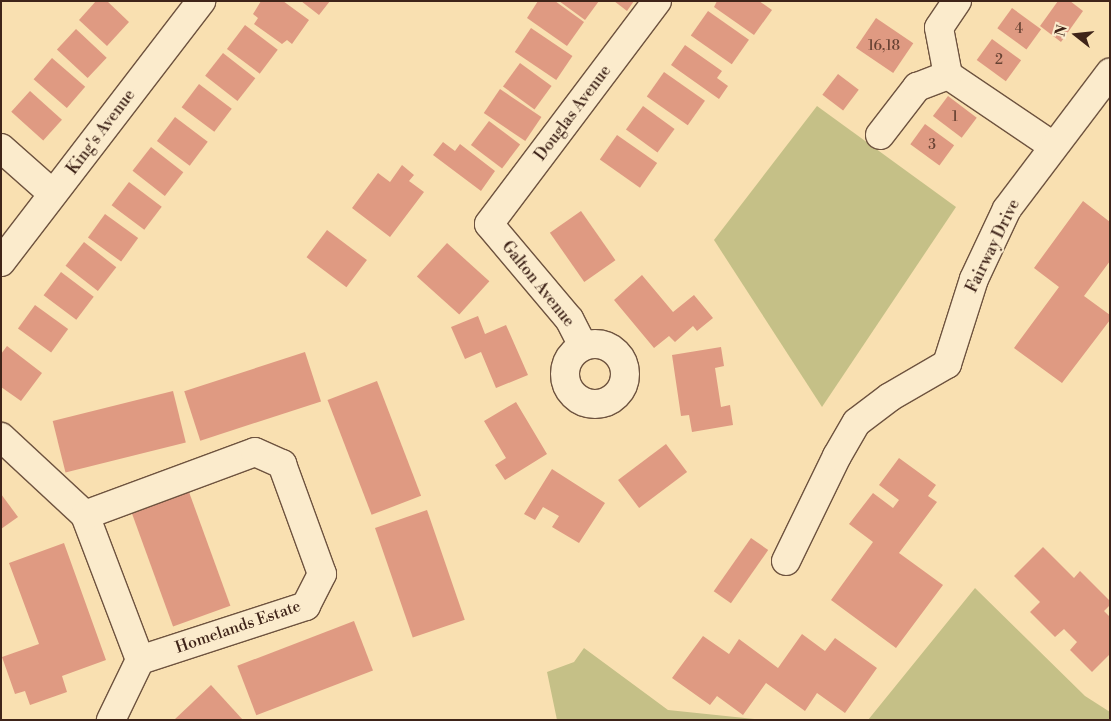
<!DOCTYPE html>
<html>
<head>
<meta charset="utf-8">
<style>
	body { margin:0 }
	#map { position:relative; width:1111px; height:721px; overflow:hidden; background:#f9e0b1; font-family:"Libre Bodoni",serif }
	div>[style] { position:absolute }
	[style*='--x'] { left:calc(var(--x)*1px); top:calc(var(--y)*1px); width:calc(var(--w)*1px); rotate:calc(var(--a)*1deg) }
	.green>* { inset:0; background:#c5c087 }
	.building>* { inset:0; background:#df9a82; transform-origin:0 0 }
	.roads { filter:drop-shadow(1px 0 #6e533f) drop-shadow(-1px 0 #6e533f) drop-shadow(0 1px #6e533f) drop-shadow(0 -1px #6e533f) }
	.minor>* { height:28px; margin:-14px; padding:0 14px; transform-origin:14px; border-radius:14px; background:#fbebcc }
	.minor>.ring { margin:-14px; padding:0; box-sizing:content-box; background:none; border:28px solid #fbebcc; border-radius:50% }
	span { translate:-50% -50%; white-space:nowrap; text-align:center; line-height:1.15; -webkit-text-stroke:4.5px #fbebcc; paint-order:stroke }
	.number-label { font-size:14px; color:#674233 }
	.number-label span { -webkit-text-stroke-width:0 }
	.street-label { font-size:16px; color:#3f2419 }
	.frame { position:absolute; inset:0; border:2px solid #3f2419; pointer-events:none }
	.north { position:absolute; left:1051px; top:10px; width:50px; height:50px; -webkit-text-stroke:4px #fbebcc; paint-order:stroke; rotate:286deg; font-size:14px; font-weight:700; line-height:20px; text-align:center; color:#3f2419 }
	.north::after { content:''; display:block; margin:auto; width:18px; height:22px; background:#3f2419; clip-path:polygon(50% 0,100% 100%,50% 72%,0 100%) }
</style>
</head>
<body>
<div id="map">
	<div class="green">
		<div style="clip-path:polygon(817px 106px,956px 207px,822px 407px,714px 240px)"></div>
		<div style="clip-path:polygon(975px 588px,1085px 696px,1110px 712px,1110px 720px,868px 720px)"></div>
		<div style="clip-path:polygon(584px 648px,668px 710px,765px 720px,557px 720px,547px 672px,574px 662px)"></div>
	</div>
	<div class="building">
		<div style="clip-path:polygon(96px 1px,107px 1px,129px 22px,107px 46px,79px 20px)"></div>
		<div style="clip-path:polygon(261px 1px,283px 1px,309px 20px,292px 44px,287px 40px,282px 44px,254px 24px,258px 18px,253px 14px)"></div>
		<div style="clip-path:polygon(301px 1px,330px 1px,319px 15px)"></div>
		<div style="clip-path:polygon(538px 1px,555px 1px,584px 22px,567px 46px,527px 18px)"></div>
		<div style="clip-path:polygon(559px 1px,599px 1px,585px 20px)"></div>
		<div style="clip-path:polygon(614px 1px,634px 1px,627px 11px)"></div>
		<div style="clip-path:polygon(717px 1px,759px 1px,772px 10px,754px 35px,714px 7px)"></div>
		<div style="clip-path:polygon(1058px 1px,1070px 1px,1083px 11px,1061px 42px,1040px 26px)"></div>
		<div style="left:1012px;top:8px;width:36px;height:25px;rotate:36deg"></div>
		<div style="left:708px;top:11px;width:50px;height:30px;rotate:35deg"></div>
		<div style="left:876px;top:18px;width:45px;height:36px;rotate:34deg"></div>
		<div style="left:245px;top:25px;width:41px;height:30px;rotate:37deg"></div>
		<div style="left:531px;top:28px;width:50px;height:29px;rotate:34deg"></div>
		<div style="left:76px;top:29px;width:42px;height:28px;rotate:43deg"></div>
		<div style="left:992px;top:39px;width:36px;height:26px;rotate:36deg"></div>
		<div style="clip-path:polygon(685px 45px,722px 71px,717px 78px,728px 86px,719px 99px,671px 65px)"></div>
		<div style="left:223px;top:53px;width:41px;height:29px;rotate:38deg"></div>
		<div style="left:52px;top:58px;width:44px;height:28px;rotate:41deg"></div>
		<div style="left:520px;top:63px;width:39px;height:29px;rotate:36deg"></div>
		<div style="left:664px;top:72px;width:50px;height:30px;rotate:35deg"></div>
		<div style="left:838px;top:74px;width:26px;height:26px;rotate:37deg"></div>
		<div style="left:199px;top:84px;width:41px;height:29px;rotate:37deg"></div>
		<div style="left:500px;top:89px;width:50px;height:29px;rotate:34deg"></div>
		<div style="left:30px;top:91px;width:43px;height:28px;rotate:42deg"></div>
		<div style="left:948px;top:96px;width:36px;height:25px;rotate:37deg"></div>
		<div style="left:643px;top:106px;width:39px;height:29px;rotate:36deg"></div>
		<div style="left:175px;top:117px;width:41px;height:30px;rotate:37deg"></div>
		<div style="left:489px;top:121px;width:39px;height:30px;rotate:37deg"></div>
		<div style="left:925px;top:124px;width:36px;height:25px;rotate:36deg"></div>
		<div style="left:617px;top:135px;width:49px;height:30px;rotate:35deg"></div>
		<div style="clip-path:polygon(443px 142px,455px 151px,460px 144px,495px 171px,481px 191px,433px 155px)"></div>
		<div style="left:151px;top:147px;width:41px;height:30px;rotate:38deg"></div>
		<div style="clip-path:polygon(402px 165px,414px 175px,409px 181px,424px 192px,390px 237px,352px 208px,378px 173px,390px 182px)"></div>
		<div style="left:129px;top:182px;width:41px;height:29px;rotate:37deg"></div>
		<div style="clip-path:polygon(1083px 201px,1110px 222px,1110px 261px,1084px 296px,1110px 315px,1110px 320px,1062px 383px,1014px 348px,1059px 287px,1034px 268px)"></div>
		<div style="left:581px;top:211px;width:60px;height:38px;rotate:55deg"></div>
		<div style="left:105px;top:214px;width:41px;height:29px;rotate:36deg"></div>
		<div style="left:327px;top:230px;width:50px;height:34px;rotate:37deg"></div>
		<div style="left:84px;top:242px;width:41px;height:30px;rotate:38deg"></div>
		<div style="left:447px;top:243px;width:57px;height:45px;rotate:42deg"></div>
		<div style="left:61px;top:272px;width:41px;height:29px;rotate:37deg"></div>
		<div style="clip-path:polygon(642px 275px,673px 312px,694px 295px,713px 318px,697px 331px,693px 326px,675px 342px,669px 336px,654px 348px,614px 300px)"></div>
		<div style="left:35px;top:305px;width:41px;height:29px;rotate:36deg"></div>
		<div style="clip-path:polygon(478px 316px,485px 334px,506px 325px,528px 375px,496px 388px,481px 352px,465px 359px,451px 327px)"></div>
		<div style="clip-path:polygon(7px 346px,42px 373px,21px 401px,1px 387px,1px 354px)"></div>
		<div style="clip-path:polygon(721px 347px,724px 366px,715px 368px,721px 407px,730px 405px,733px 425px,692px 432px,689px 415px,681px 416px,672px 355px)"></div>
		<div style="left:305px;top:352px;width:52px;height:127px;rotate:72deg"></div>
		<div style="left:377px;top:381px;width:123px;height:53px;rotate:69deg"></div>
		<div style="left:173px;top:391px;width:53px;height:124px;rotate:76deg"></div>
		<div style="clip-path:polygon(516px 402px,547px 454px,505px 480px,495px 465px,506px 458px,484px 421px)"></div>
		<div style="left:666px;top:444px;width:35px;height:60px;rotate:53deg"></div>
		<div style="clip-path:polygon(899px 458px,936px 485px,928px 496px,937px 502px,899px 553px,943px 585px,896px 648px,831px 600px,873px 542px,849px 524px,873px 493px,893px 508px,899px 500px,879px 485px)"></div>
		<div style="clip-path:polygon(552px 469px,605px 503px,579px 543px,552px 527px,559px 516px,543px 507px,535px 520px,524px 514px)"></div>
		<div style="left:189px;top:492px;width:121px;height:61px;rotate:70deg"></div>
		<div style="clip-path:polygon(1px 494px,18px 517px,1px 529px)"></div>
		<div style="left:427px;top:510px;width:116px;height:55px;rotate:71deg"></div>
		<div style="left:751px;top:538px;width:21px;height:65px;rotate:35deg"></div>
		<div style="clip-path:polygon(64px 543px,106px 660px,62px 676px,67px 692px,30px 705px,25px 691px,15px 694px,2px 657px,39px 644px,9px 563px)"></div>
		<div style="clip-path:polygon(1043px 547px,1074px 578px,1080px 571px,1110px 601px,1110px 605px,1104px 611px,1110px 617px,1110px 654px,1092px 672px,1070px 650px,1077px 642px,1064px 629px,1055px 637px,1030px 612px,1040px 602px,1014px 576px)"></div>
		<div style="left:354px;top:621px;width:53px;height:125px;rotate:69deg"></div>
		<div style="clip-path:polygon(802px 634px,825px 651px,835px 638px,877px 668px,845px 713px,817px 693px,805px 711px,766px 683px,743px 715px,717px 696px,710px 705px,672px 678px,703px 636px,729px 654px,739px 639px,778px 668px)"></div>
		<div style="clip-path:polygon(211px 685px,243px 720px,174px 720px)"></div>
	</div>
	<div class="roads">
		<div class="minor">
			<div style="--x:957;--y:1;--w:32;--a:124"></div>
			<div style="--x:939;--y:28;--w:48;--a:79.2"></div>
			<div style="--x:948;--y:75;--w:127;--a:34.1"></div>
			<div style="--x:880;--y:135;--w:61;--a:-52.4"></div>
			<div style="--x:917;--y:87;--w:33;--a:-21"></div>
			<div style="--x:1;--y:148;--w:69;--a:41.5"></div>
			<div style="--x:1;--y:262;--w:329;--a:-52.5"></div>
			<div class="ring" style="left:565px;top:344px;width:32px;height:32px"></div>
			<div style="--x:583;--y:346;--w:30;--a:-117"></div>
			<div style="--x:569;--y:319;--w:124;--a:-130.1"></div>
			<div style="--x:489;--y:224;--w:279;--a:-53"></div>
			<div style="--x:1;--y:437;--w:115;--a:42.9"></div>
			<div style="--x:85;--y:515;--w:155;--a:69.2"></div>
			<div style="--x:140;--y:660;--w:67;--a:115.8"></div>
			<div style="--x:85;--y:515;--w:181;--a:-20.3"></div>
			<div style="--x:255;--y:452;--w:30;--a:24"></div>
			<div style="--x:282;--y:464;--w:117;--a:70"></div>
			<div style="--x:322;--y:574;--w:36;--a:117"></div>
			<div style="--x:306;--y:606;--w:175;--a:162"></div>
			<div style="--x:786;--y:561;--w:117;--a:-64.1"></div>
			<div style="--x:837;--y:456;--w:39;--a:-60"></div>
			<div style="--x:857;--y:422;--w:41;--a:-37.1"></div>
			<div style="--x:890;--y:397;--w:66;--a:-30.1"></div>
			<div style="--x:947;--y:364;--w:89;--a:-72.4"></div>
			<div style="--x:974;--y:279;--w:77;--a:-64.8"></div>
			<div style="--x:1007;--y:209;--w:171;--a:-52.9"></div>
		</div>
	</div>
	<div class="number-label">
		<span style="left:1019px;top:29px">4</span>
		<span style="left:884px;top:46px">16,18</span>
		<span style="left:999px;top:60px">2</span>
		<span style="left:955px;top:117px">1</span>
		<span style="left:932px;top:145px">3</span>
	</div>
	<div class="street-label">
		<span style="left:573px;top:113px;rotate:-53deg">Douglas Avenue</span>
		<span style="left:101px;top:132px;rotate:-53deg">King's Avenue</span>
		<span style="left:993px;top:246px;rotate:-64deg">Fairway Drive</span>
		<span style="left:538px;top:284px;rotate:51deg">Galton Avenue</span>
		<span style="left:238px;top:627px;rotate:-19deg">Homelands Estate</span>
	</div>
	<div class="frame"></div>
	<div class="north">N</div>
</div>
</body>
</html>
